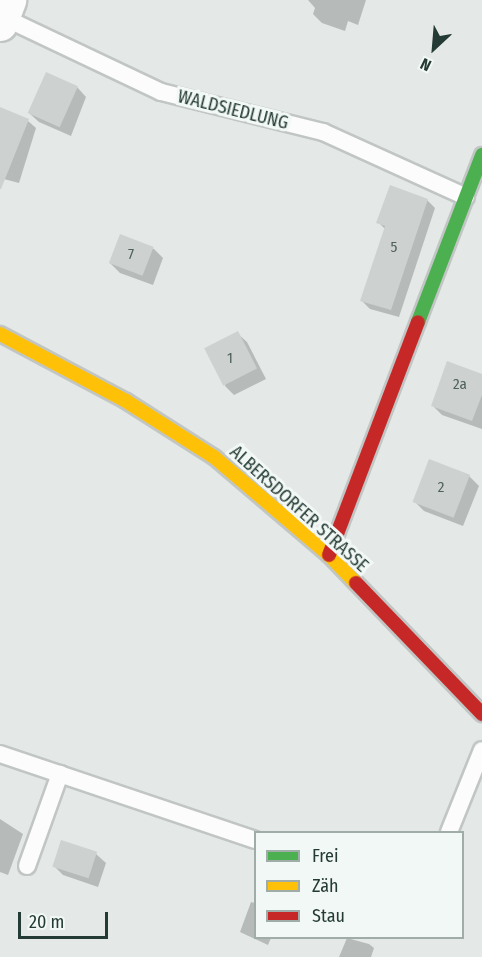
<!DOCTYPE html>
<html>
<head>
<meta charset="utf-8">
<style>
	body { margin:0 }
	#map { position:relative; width:482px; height:957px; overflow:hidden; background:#e4e9e7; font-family:"Fira Sans Condensed",sans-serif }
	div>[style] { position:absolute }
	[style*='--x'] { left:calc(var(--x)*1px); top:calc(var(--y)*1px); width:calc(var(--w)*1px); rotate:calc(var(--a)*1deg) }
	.shadow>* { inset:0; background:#0003 }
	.building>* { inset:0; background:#cdd2d0; transform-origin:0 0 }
	.roads { filter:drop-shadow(2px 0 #c1c6c4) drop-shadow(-2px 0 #c1c6c4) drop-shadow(0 2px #c1c6c4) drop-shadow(0 -2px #c1c6c4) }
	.lane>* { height:16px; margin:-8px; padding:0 8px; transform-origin:8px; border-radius:8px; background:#fbfcfb }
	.street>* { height:33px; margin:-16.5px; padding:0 16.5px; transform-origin:16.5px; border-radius:16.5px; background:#fbfcfb }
	.fast>* { height:14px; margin:-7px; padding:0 7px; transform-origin:7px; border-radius:7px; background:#4caf50 }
	.slow>* { height:14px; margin:-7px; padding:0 7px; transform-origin:7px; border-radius:7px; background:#ffc107 }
	.jam>* { height:14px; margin:-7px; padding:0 7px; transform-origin:7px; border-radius:7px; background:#c62828 }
	span { translate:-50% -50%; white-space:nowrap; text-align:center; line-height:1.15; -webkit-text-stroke:6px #f2f8f5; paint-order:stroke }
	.number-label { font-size:15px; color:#4f615c }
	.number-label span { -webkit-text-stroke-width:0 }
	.street-label { font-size:18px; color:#243a34 }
	.legend { position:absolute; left:254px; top:831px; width:210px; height:108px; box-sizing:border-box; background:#f2f8f5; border:2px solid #a0aca8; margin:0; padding:8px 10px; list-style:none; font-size:18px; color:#243a34 }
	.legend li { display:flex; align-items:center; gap:12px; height:30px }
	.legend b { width:30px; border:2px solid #a0aca8 }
	.north { position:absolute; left:404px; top:18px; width:60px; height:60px; -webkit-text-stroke:4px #f2f8f5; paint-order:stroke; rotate:206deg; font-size:16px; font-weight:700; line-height:24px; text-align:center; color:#243a34 }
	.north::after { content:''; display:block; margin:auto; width:21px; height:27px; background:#243a34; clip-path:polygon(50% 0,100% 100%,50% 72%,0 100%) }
	.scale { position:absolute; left:18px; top:912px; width:90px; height:27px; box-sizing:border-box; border:3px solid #243a34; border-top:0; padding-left:8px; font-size:18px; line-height:21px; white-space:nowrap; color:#243a34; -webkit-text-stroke:4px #f2f8f5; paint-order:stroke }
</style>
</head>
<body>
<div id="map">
	<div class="shadow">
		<div style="clip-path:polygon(308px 0,366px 0,358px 25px,348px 21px,345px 31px,322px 23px,313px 14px,315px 8px)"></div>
		<div style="clip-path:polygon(77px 87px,86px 97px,71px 136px,39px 122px,29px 113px)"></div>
		<div style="clip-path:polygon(0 114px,28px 121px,36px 128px,19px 183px,0 178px)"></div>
		<div style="clip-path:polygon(427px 200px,435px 208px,399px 317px,370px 309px,361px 300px,386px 230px,378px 222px)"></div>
		<div style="clip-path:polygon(121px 236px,154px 249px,163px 258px,153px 285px,120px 273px,110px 263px)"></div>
		<div style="clip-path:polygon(237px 333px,247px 342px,266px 379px,234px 395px,225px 386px)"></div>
		<div style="clip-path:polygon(482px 376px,482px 429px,442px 415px,432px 405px)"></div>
		<div style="clip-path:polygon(469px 476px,479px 486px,463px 526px,424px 511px,414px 501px)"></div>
		<div style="clip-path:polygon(0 819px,23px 834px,8px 875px,0 872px)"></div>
		<div style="clip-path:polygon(96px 854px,106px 863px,98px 887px,63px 875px,54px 866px)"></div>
		<div style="clip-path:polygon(251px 902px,255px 903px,255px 938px,271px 938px,268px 945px,240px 932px)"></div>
		<div style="clip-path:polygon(347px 938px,369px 944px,374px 948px,371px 957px,339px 957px)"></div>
	</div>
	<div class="building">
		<div style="left:46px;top:72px;width:35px;height:45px;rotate:24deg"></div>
		<div style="clip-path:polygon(0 107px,29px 119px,1px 189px,0 189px)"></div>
		<div style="clip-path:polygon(390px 185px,428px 199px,391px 310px,360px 301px,385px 226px,376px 223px)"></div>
		<div style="left:120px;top:234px;width:36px;height:31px;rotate:21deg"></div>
		<div style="left:238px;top:331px;width:42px;height:38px;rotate:63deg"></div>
		<div style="clip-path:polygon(447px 361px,482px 374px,482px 395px,472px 421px,431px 406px)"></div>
		<div style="left:429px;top:459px;width:44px;height:46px;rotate:21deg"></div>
		<div style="left:61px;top:840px;width:38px;height:28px;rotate:18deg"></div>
	</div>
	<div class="roads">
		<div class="lane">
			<div style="--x:3;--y:17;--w:175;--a:25.4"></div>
			<div style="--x:161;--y:92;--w:167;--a:13.9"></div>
			<div style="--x:323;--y:132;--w:157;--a:24.4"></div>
			<div style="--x:0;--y:754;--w:269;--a:18.6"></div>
			<div style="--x:449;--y:832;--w:88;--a:-68.1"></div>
			<div style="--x:27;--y:866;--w:98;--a:-70.3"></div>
		</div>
		<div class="street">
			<div style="--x:0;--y:24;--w:26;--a:-69"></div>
		</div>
		<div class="fast">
			<div style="--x:418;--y:322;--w:179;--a:-69"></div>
		</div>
		<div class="slow">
			<div style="--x:0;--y:334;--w:143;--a:28"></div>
			<div style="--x:126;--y:401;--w:104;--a:32.5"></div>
			<div style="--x:214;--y:457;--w:151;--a:40.4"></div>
			<div style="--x:329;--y:555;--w:39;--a:46"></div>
		</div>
		<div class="jam">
			<div style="--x:329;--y:555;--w:249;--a:-69.1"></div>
			<div style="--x:356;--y:583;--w:182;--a:46.1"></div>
		</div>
	</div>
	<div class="number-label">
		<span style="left:394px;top:248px">5</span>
		<span style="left:131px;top:255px">7</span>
		<span style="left:230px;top:359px">1</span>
		<span style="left:460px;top:385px">2a</span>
		<span style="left:441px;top:488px">2</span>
	</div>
	<div class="street-label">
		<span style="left:233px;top:110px;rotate:14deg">WALDSIEDLUNG</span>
		<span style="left:299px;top:509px;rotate:42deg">ALBERSDORFER STRASSE</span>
	</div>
	<ul class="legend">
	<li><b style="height:8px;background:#4caf50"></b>Frei</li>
	<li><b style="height:8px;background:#ffc107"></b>Zäh</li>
	<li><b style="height:8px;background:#c62828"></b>Stau</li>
	</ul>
	<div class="north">N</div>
	<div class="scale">20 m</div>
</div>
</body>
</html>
